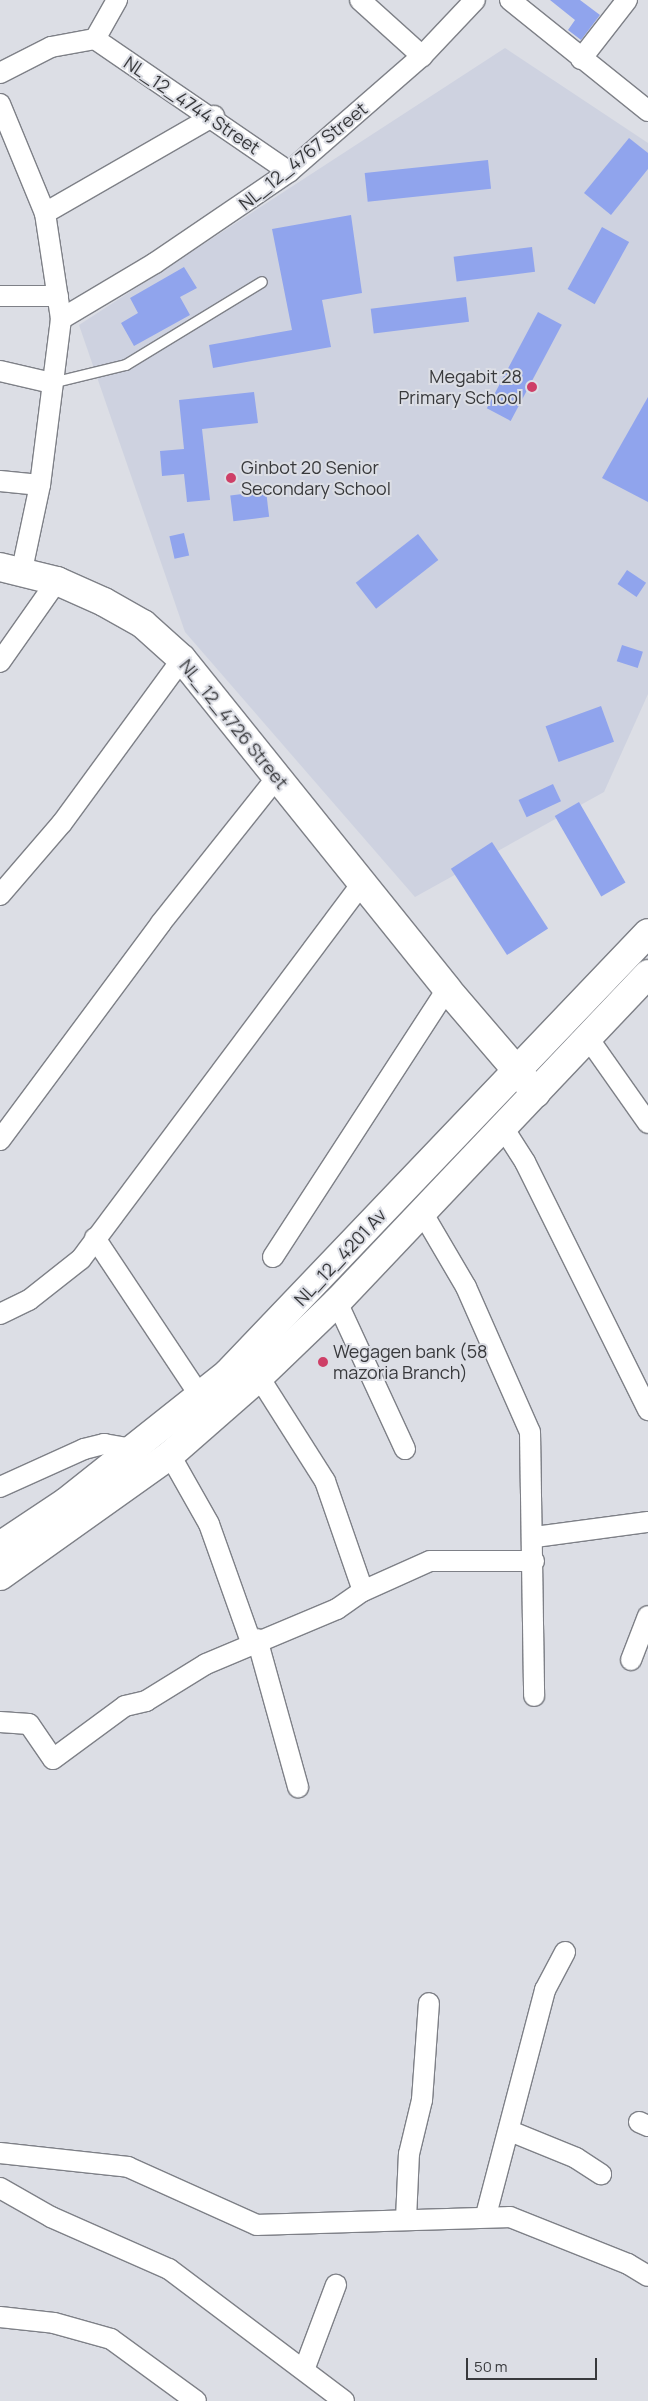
<!DOCTYPE html>
<html>
<head>
<meta charset="utf-8">
<style>
	body { margin:0 }
	#map { position:relative; width:648px; height:2401px; overflow:hidden; background:#dcdee5; font-family:Manrope,sans-serif }
	div>[style] { position:absolute }
	[style*='--x'] { left:calc(var(--x)*1px); top:calc(var(--y)*1px); width:calc(var(--w)*1px); rotate:calc(var(--a)*1deg) }
	.built>* { inset:0; background:#ced2e0 }
	.building>* { inset:0; background:#90a4ed; transform-origin:0 0 }
	.roads { filter:drop-shadow(1px 0 #7e8087) drop-shadow(-1px 0 #7e8087) drop-shadow(0 1px #7e8087) drop-shadow(0 -1px #7e8087) }
	.lane>* { height:10px; margin:-5px; padding:0 5px; transform-origin:5px; border-radius:5px; background:#fff }
	.street>* { height:20px; margin:-10px; padding:0 10px; transform-origin:10px; border-radius:10px; background:#fff }
	.secondary>* { height:28px; margin:-14px; padding:0 14px; transform-origin:14px; border-radius:14px; background:#fff }
	.primary>* { height:28px; margin:-14px; padding:0 14px; transform-origin:14px; border-radius:14px; background:#fff }
	.dots>* { width:14px; height:14px; translate:-50% -50%; box-sizing:border-box; border:2px solid #dcdee5; border-radius:50% }
	span { translate:-50% -50%; white-space:nowrap; text-align:center; line-height:1.15; -webkit-text-stroke:4px #dcdee5; paint-order:stroke }
	.street-label { font-size:18px; color:#38393c }
	.poi-label { font-size:18px; color:#38393c }
	.right { translate:-100% -50%; text-align:right }
	.left { translate:0 -50%; text-align:left }
	.scale { position:absolute; left:466px; top:2358px; width:131px; height:22px; box-sizing:border-box; border:2px solid #38393c; border-top:0; padding-left:6px; font-size:15px; line-height:18px; white-space:nowrap; color:#38393c; -webkit-text-stroke:4px #dcdee5; paint-order:stroke }
</style>
</head>
<body>
<div id="map">
	<div class="built">
		<div style="clip-path:polygon(505px 48px,648px 143px,648px 694px,604px 792px,415px 897px,185px 632px,79px 325px)"></div>
	</div>
	<div class="building">
		<div style="clip-path:polygon(550px 0,580px 0,600px 15px,581px 40px,568px 30px,575px 20px)"></div>
		<div style="clip-path:polygon(629px 138px,648px 153px,648px 169px,611px 215px,584px 193px)"></div>
		<div style="left:488px;top:160px;width:29px;height:124px;rotate:84deg"></div>
		<div style="clip-path:polygon(351px 215px,362px 293px,322px 300px,331px 347px,213px 368px,209px 345px,292px 330px,272px 229px)"></div>
		<div style="left:602px;top:227px;width:31px;height:71px;rotate:29deg"></div>
		<div style="left:532px;top:247px;width:25px;height:79px;rotate:83deg"></div>
		<div style="clip-path:polygon(184px 267px,197px 288px,180px 297px,190px 315px,134px 346px,121px 323px,138px 313px,130px 298px)"></div>
		<div style="left:466px;top:297px;width:25px;height:96px;rotate:83deg"></div>
		<div style="left:538px;top:312px;width:27px;height:109px;rotate:28deg"></div>
		<div style="clip-path:polygon(254px 392px,258px 423px,202px 429px,210px 500px,187px 502px,184px 474px,162px 476px,160px 451px,184px 449px,179px 400px)"></div>
		<div style="clip-path:polygon(648px 397px,648px 502px,602px 478px)"></div>
		<div style="left:266px;top:491px;width:26px;height:36px;rotate:83deg"></div>
		<div style="left:184px;top:533px;width:23px;height:15px;rotate:77deg"></div>
		<div style="left:418px;top:534px;width:33px;height:79px;rotate:52deg"></div>
		<div style="left:627px;top:570px;width:23px;height:17px;rotate:34deg"></div>
		<div style="left:622px;top:645px;width:22px;height:17px;rotate:18deg"></div>
		<div style="left:601px;top:706px;width:38px;height:59px;rotate:70deg"></div>
		<div style="left:553px;top:784px;width:19px;height:38px;rotate:65deg"></div>
		<div style="left:579px;top:802px;width:93px;height:28px;rotate:60deg"></div>
		<div style="left:492px;top:842px;width:103px;height:49px;rotate:57deg"></div>
	</div>
	<div class="roads">
		<div class="lane">
			<div style="--x:52;--y:383;--w:76;--a:-13.7"></div>
			<div style="--x:126;--y:365;--w:159;--a:-31.4"></div>
		</div>
		<div class="street">
			<div style="--x:360;--y:0;--w:84;--a:42.1"></div>
			<div style="--x:510;--y:0;--w:177;--a:38.8"></div>
			<div style="--x:95;--y:39;--w:235;--a:34.4"></div>
			<div style="--x:95;--y:39;--w:45;--a:-60.6"></div>
			<div style="--x:581;--y:59;--w:75;--a:-52.1"></div>
			<div style="--x:0;--y:73;--w:57;--a:-27"></div>
			<div style="--x:51;--y:47;--w:45;--a:-10.3"></div>
			<div style="--x:0;--y:104;--w:118;--a:67.6"></div>
			<div style="--x:45;--y:213;--w:107;--a:81.4"></div>
			<div style="--x:61;--y:319;--w:167;--a:97.2"></div>
			<div style="--x:40;--y:485;--w:87;--a:102"></div>
			<div style="--x:45;--y:213;--w:195;--a:-29.9"></div>
			<div style="--x:0;--y:296;--w:58;--a:0"></div>
			<div style="--x:61;--y:319;--w:109;--a:-30.8"></div>
			<div style="--x:155;--y:263;--w:162;--a:-34.2"></div>
			<div style="--x:289;--y:172;--w:176;--a:-41.1"></div>
			<div style="--x:422;--y:56;--w:77;--a:-46.6"></div>
			<div style="--x:0;--y:371;--w:53;--a:13"></div>
			<div style="--x:0;--y:481;--w:40;--a:5.7"></div>
			<div style="--x:0;--y:662;--w:99;--a:-54.9"></div>
			<div style="--x:0;--y:895;--w:95;--a:-49.3"></div>
			<div style="--x:62;--y:823;--w:203;--a:-53.8"></div>
			<div style="--x:588;--y:1038;--w:104;--a:54.8"></div>
			<div style="--x:502;--y:1126;--w:43;--a:57.4"></div>
			<div style="--x:525;--y:1162;--w:277;--a:63.6"></div>
			<div style="--x:0;--y:1140;--w:270;--a:-53.4"></div>
			<div style="--x:161;--y:923;--w:186;--a:-51.5"></div>
			<div style="--x:422;--y:1212;--w:87;--a:59.6"></div>
			<div style="--x:466;--y:1287;--w:158;--a:66.2"></div>
			<div style="--x:530;--y:1432;--w:264;--a:89.1"></div>
			<div style="--x:95;--y:1238;--w:190;--a:56.4"></div>
			<div style="--x:273;--y:1257;--w:320;--a:-57"></div>
			<div style="--x:337;--y:1302;--w:162;--a:65.2"></div>
			<div style="--x:0;--y:1314;--w:32;--a:-26"></div>
			<div style="--x:29;--y:1300;--w:66;--a:-38.3"></div>
			<div style="--x:81;--y:1259;--w:471;--a:-53.2"></div>
			<div style="--x:259;--y:1377;--w:123;--a:57.6"></div>
			<div style="--x:325;--y:1481;--w:116;--a:70.9"></div>
			<div style="--x:363;--y:1591;--w:73;--a:-24.1"></div>
			<div style="--x:430;--y:1561;--w:104;--a:0"></div>
			<div style="--x:170;--y:1455;--w:79;--a:60.5"></div>
			<div style="--x:209;--y:1524;--w:125;--a:70.4"></div>
			<div style="--x:0;--y:1487;--w:92;--a:-24.3"></div>
			<div style="--x:84;--y:1449;--w:21;--a:-14"></div>
			<div style="--x:104;--y:1444;--w:28;--a:10"></div>
			<div style="--x:535;--y:1537;--w:114;--a:-7.6"></div>
			<div style="--x:257;--y:1639;--w:154;--a:74.5"></div>
			<div style="--x:631;--y:1660;--w:47;--a:-68.9"></div>
			<div style="--x:0;--y:1722;--w:29;--a:4"></div>
			<div style="--x:29;--y:1724;--w:42;--a:55.6"></div>
			<div style="--x:53;--y:1759;--w:89;--a:-36.4"></div>
			<div style="--x:125;--y:1706;--w:22;--a:-13"></div>
			<div style="--x:146;--y:1701;--w:70;--a:-31.7"></div>
			<div style="--x:206;--y:1664;--w:142;--a:-22.8"></div>
			<div style="--x:337;--y:1609;--w:32;--a:-35"></div>
			<div style="--x:639;--y:2122;--w:10;--a:24"></div>
			<div style="--x:510;--y:2131;--w:71;--a:22.2"></div>
			<div style="--x:576;--y:2158;--w:30;--a:33"></div>
			<div style="--x:0;--y:2153;--w:129;--a:6.2"></div>
			<div style="--x:128;--y:2167;--w:141;--a:24.2"></div>
			<div style="--x:257;--y:2225;--w:253;--a:-1.8"></div>
			<div style="--x:510;--y:2217;--w:127;--a:21.7"></div>
			<div style="--x:628;--y:2264;--w:23;--a:31"></div>
			<div style="--x:0;--y:2188;--w:59;--a:29.6"></div>
			<div style="--x:51;--y:2217;--w:129;--a:23.8"></div>
			<div style="--x:169;--y:2269;--w:219;--a:37"></div>
			<div style="--x:486;--y:2215;--w:233;--a:-75.3"></div>
			<div style="--x:545;--y:1990;--w:43;--a:-62.2"></div>
			<div style="--x:406;--y:2219;--w:65;--a:-87.4"></div>
			<div style="--x:409;--y:2154;--w:56;--a:-76.5"></div>
			<div style="--x:422;--y:2100;--w:97;--a:-85.9"></div>
			<div style="--x:0;--y:2317;--w:54;--a:6.3"></div>
			<div style="--x:54;--y:2323;--w:59;--a:15.7"></div>
			<div style="--x:111;--y:2339;--w:105;--a:36.1"></div>
			<div style="--x:304;--y:2370;--w:91;--a:-69.4"></div>
		</div>
		<div class="secondary">
			<div style="--x:0;--y:567;--w:59;--a:13.8"></div>
			<div style="--x:57;--y:581;--w:51;--a:24.1"></div>
			<div style="--x:104;--y:602;--w:45;--a:29.4"></div>
			<div style="--x:143;--y:624;--w:52;--a:41.9"></div>
			<div style="--x:182;--y:659;--w:423;--a:51.2"></div>
			<div style="--x:447;--y:989;--w:137;--a:49.4"></div>
		</div>
		<div class="primary">
			<div style="--x:0;--y:1546;--w:79;--a:-33.7"></div>
			<div style="--x:66;--y:1502;--w:207;--a:-38.5"></div>
			<div style="--x:228;--y:1373;--w:608;--a:-46.33"></div>
			<div style="--x:0;--y:1576;--w:209;--a:-35.4"></div>
			<div style="--x:170;--y:1455;--w:118;--a:-41.2"></div>
			<div style="--x:259;--y:1377;--w:108;--a:-43.9"></div>
			<div style="--x:337;--y:1302;--w:452;--a:-46.5"></div>
		</div>
	</div>
	<div class="dots">
		<div style="left:532px;top:387px;background:#ce3f67"></div>
		<div style="left:231px;top:478px;background:#ce3f67"></div>
		<div style="left:323px;top:1362px;background:#ce3f67"></div>
	</div>
	<div class="street-label">
		<span style="left:192px;top:105px;rotate:34deg">NL_12_4744 Street</span>
		<span style="left:303px;top:156px;rotate:-39deg">NL_12_4767 Street</span>
		<span style="left:234px;top:724px;rotate:51deg">NL_12_4726 Street</span>
		<span style="left:340px;top:1257px;rotate:-47deg">NL_12_4201 Av</span>
	</div>
	<div class="poi-label">
		<span class="right" style="left:522px;top:387px">Megabit 28<br>Primary School</span>
		<span class="left" style="left:241px;top:478px">Ginbot 20 Senior<br>Secondary School</span>
		<span class="left" style="left:333px;top:1362px">Wegagen bank (58<br>mazoria Branch)</span>
	</div>
	<div class="scale">50 m</div>
</div>
</body>
</html>
